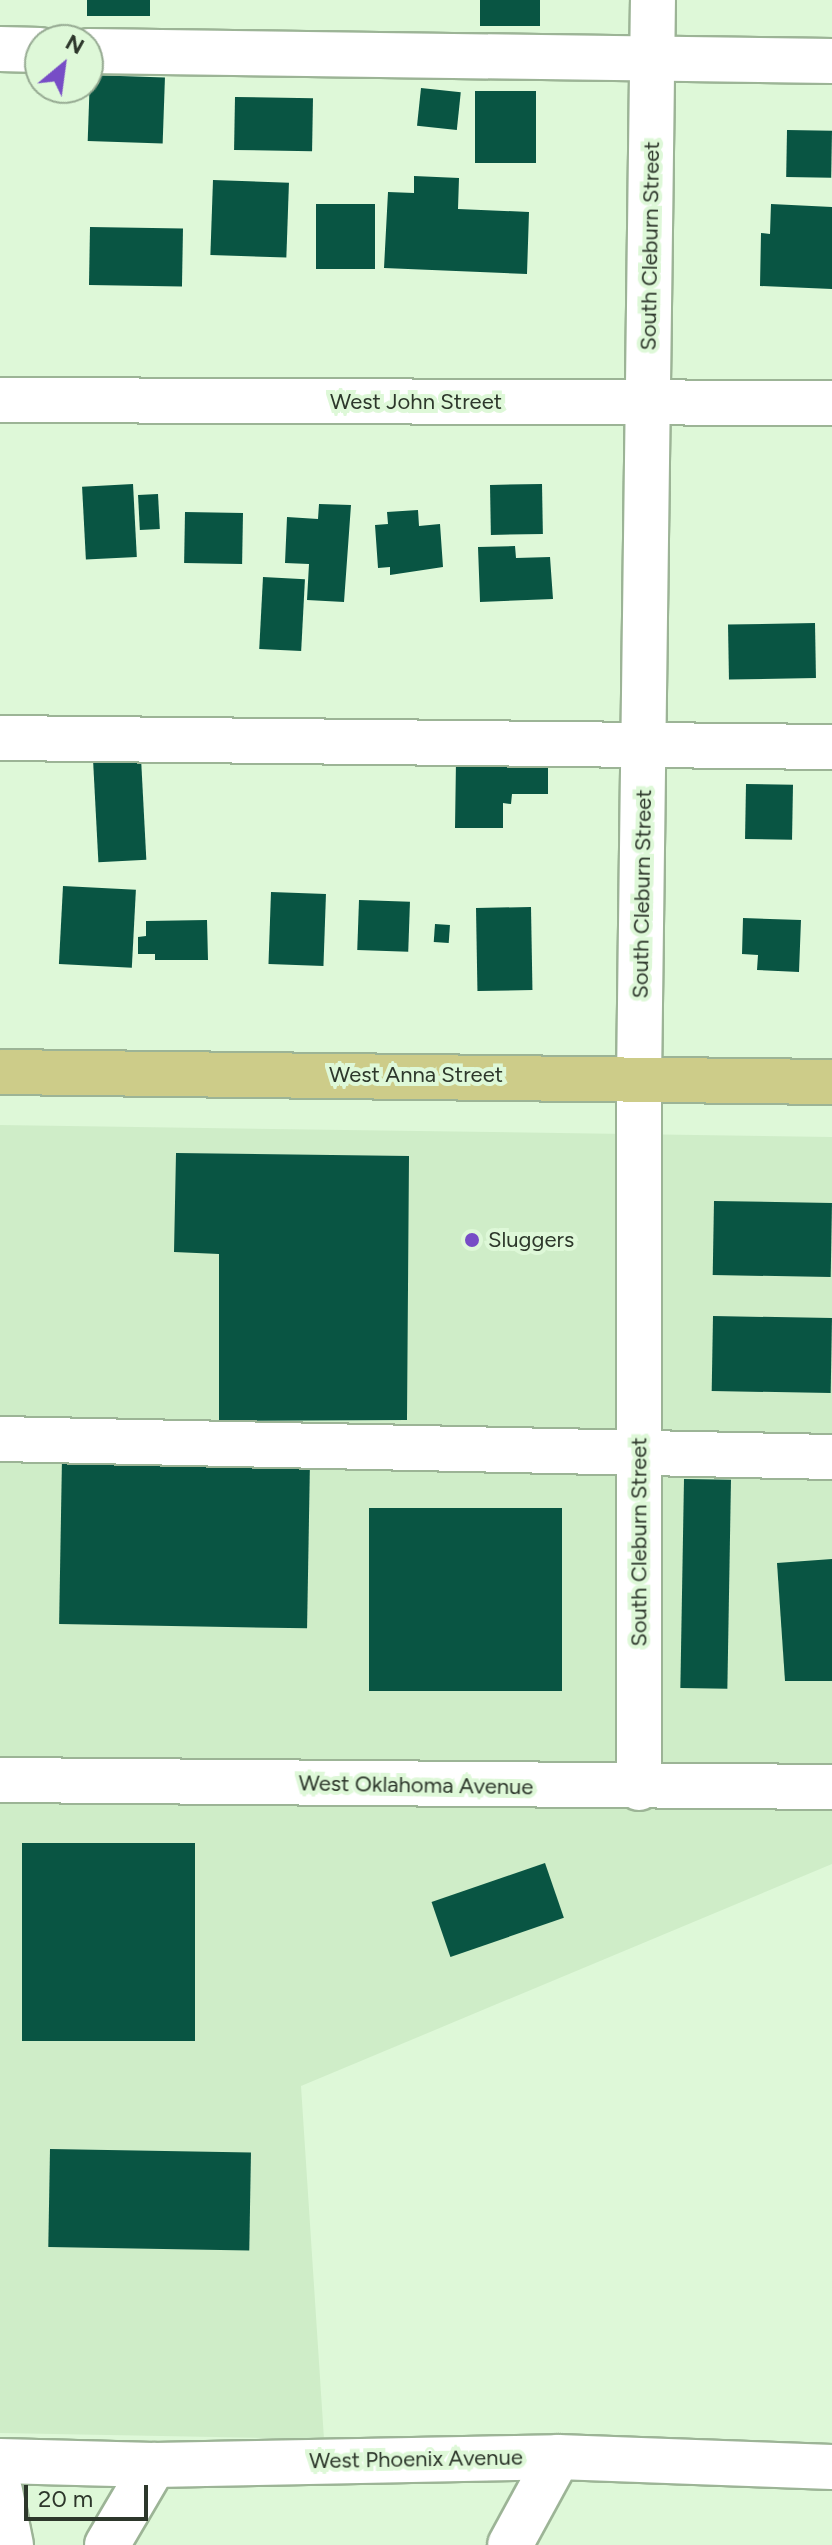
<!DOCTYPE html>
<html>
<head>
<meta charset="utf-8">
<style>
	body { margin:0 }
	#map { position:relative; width:832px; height:2545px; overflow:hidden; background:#def8d8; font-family:Figtree,sans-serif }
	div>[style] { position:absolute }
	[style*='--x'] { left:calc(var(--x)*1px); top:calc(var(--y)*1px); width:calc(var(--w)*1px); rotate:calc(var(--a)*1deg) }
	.built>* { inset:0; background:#cfedc8 }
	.building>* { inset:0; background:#095543; transform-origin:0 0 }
	.roads { filter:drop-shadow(2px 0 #9cb496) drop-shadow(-2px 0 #9cb496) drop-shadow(0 2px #9cb496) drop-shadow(0 -2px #9cb496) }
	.minor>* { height:44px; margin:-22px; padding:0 22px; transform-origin:22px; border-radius:22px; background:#fff }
	.major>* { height:44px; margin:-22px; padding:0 22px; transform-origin:22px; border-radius:22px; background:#cdcc89 }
	.dots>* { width:22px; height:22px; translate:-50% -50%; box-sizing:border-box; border:4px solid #def8d8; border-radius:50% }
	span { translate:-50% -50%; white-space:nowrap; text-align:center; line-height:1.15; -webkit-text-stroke:8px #def8d8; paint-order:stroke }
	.street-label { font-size:22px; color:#2d372b }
	.poi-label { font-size:22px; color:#2d372b }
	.left { translate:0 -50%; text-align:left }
	.north { position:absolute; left:24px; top:24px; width:80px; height:80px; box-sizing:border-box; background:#def8d8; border:2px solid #97ab93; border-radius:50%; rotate:29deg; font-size:22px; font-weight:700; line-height:32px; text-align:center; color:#2d372b }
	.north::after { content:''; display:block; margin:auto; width:28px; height:36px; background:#774dc6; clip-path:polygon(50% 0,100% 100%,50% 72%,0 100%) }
	.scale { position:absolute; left:24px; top:2485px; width:124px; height:36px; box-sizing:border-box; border:4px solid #2d372b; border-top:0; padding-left:10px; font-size:24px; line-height:28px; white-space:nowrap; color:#2d372b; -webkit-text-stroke:6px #def8d8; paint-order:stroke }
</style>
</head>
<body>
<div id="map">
	<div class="built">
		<div style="clip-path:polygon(0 1125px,832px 1137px,832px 1864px,301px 2086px,324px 2439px,0 2433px)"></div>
	</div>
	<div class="building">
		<div style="left:87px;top:0;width:63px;height:16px"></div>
		<div style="left:480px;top:0;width:60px;height:26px"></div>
		<div style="left:90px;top:75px;width:75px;height:66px;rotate:2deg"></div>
		<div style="left:421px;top:88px;width:40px;height:38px;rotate:6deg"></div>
		<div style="left:475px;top:91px;width:61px;height:72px"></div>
		<div style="left:235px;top:97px;width:78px;height:53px;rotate:1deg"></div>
		<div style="left:787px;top:130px;width:45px;height:47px;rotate:1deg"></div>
		<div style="clip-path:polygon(414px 176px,459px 178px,458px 209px,529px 212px,527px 274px,384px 268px,388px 192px,414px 193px)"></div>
		<div style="left:213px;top:180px;width:76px;height:75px;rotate:2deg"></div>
		<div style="left:316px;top:204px;width:59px;height:65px"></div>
		<div style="clip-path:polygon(771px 204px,832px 207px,832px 289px,760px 286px,761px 233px,770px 234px)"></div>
		<div style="left:90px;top:227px;width:93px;height:58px;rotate:1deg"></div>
		<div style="left:133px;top:484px;width:73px;height:51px;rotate:87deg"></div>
		<div style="left:542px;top:484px;width:50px;height:52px;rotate:89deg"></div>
		<div style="left:158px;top:494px;width:35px;height:20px;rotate:87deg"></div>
		<div style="clip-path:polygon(319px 504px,351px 505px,344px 602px,307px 600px,309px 564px,285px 563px,287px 517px,318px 519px)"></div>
		<div style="clip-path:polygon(418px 510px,419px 526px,440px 524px,443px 567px,390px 575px,390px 567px,378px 568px,375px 525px,388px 524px,387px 512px)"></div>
		<div style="left:185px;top:512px;width:58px;height:51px;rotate:1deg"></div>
		<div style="clip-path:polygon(515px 546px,516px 558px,550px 557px,553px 599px,480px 602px,478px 547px)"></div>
		<div style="left:263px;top:577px;width:42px;height:72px;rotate:3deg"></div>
		<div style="left:815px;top:623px;width:55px;height:87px;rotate:89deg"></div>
		<div style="left:141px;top:758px;width:102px;height:48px;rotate:87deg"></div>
		<div style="clip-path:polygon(456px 760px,548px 762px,548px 794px,512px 794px,511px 804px,503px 803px,503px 828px,455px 828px)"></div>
		<div style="left:746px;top:784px;width:47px;height:55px;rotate:1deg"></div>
		<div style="left:63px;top:886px;width:73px;height:78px;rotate:3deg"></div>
		<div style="left:271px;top:892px;width:55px;height:72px;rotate:2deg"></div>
		<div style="left:359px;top:900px;width:51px;height:50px;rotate:2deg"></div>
		<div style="left:531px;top:907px;width:83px;height:55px;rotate:89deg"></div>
		<div style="clip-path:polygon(743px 918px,801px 920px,799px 972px,757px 970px,758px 955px,742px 954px)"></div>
		<div style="clip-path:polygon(207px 920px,208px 960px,155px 960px,155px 954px,138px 954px,138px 937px,146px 936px,146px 921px)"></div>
		<div style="left:435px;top:924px;width:15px;height:18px;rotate:4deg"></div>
		<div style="clip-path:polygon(176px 1153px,409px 1156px,407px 1420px,219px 1421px,219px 1254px,174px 1252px)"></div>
		<div style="left:714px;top:1201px;width:118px;height:74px;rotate:1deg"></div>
		<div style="left:713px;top:1316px;width:119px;height:75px;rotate:1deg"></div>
		<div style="left:62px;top:1458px;width:248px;height:166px;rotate:1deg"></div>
		<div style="left:684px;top:1479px;width:47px;height:209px;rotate:1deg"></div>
		<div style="left:369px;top:1508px;width:193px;height:183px"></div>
		<div style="clip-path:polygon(832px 1559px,832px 1681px,785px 1681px,777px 1563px)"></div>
		<div style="left:22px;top:1843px;width:173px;height:198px"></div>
		<div style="left:545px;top:1863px;width:58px;height:120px;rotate:71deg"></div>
		<div style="left:50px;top:2149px;width:201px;height:98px;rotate:1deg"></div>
	</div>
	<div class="roads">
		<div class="minor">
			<div style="--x:0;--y:49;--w:40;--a:1.4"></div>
			<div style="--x:88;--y:51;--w:744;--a:0.77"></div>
			<div style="--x:0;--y:400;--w:832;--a:0.21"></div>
			<div style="--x:0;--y:738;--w:832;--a:0.62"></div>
			<div style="--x:0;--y:1439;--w:832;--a:1.24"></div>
			<div style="--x:0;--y:1780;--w:832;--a:0.48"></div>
			<div style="--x:639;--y:1788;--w:707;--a:-90"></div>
			<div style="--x:639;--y:1081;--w:1081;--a:-89.26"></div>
			<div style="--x:0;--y:2461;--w:154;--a:1.5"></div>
			<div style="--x:154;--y:2465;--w:404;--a:-1.1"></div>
			<div style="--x:558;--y:2457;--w:274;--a:2.1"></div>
			<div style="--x:0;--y:2491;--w:55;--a:78.5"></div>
			<div style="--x:107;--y:2545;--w:93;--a:-59.6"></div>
			<div style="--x:510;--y:2545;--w:100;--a:-61.4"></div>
		</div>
		<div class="major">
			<div style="--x:0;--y:1072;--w:832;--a:0.69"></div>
		</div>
	</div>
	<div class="dots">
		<div style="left:472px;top:1240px;background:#774dc6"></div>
	</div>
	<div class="street-label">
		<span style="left:650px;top:246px;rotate:-89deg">South Cleburn Street</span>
		<span style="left:416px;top:402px">West John Street</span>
		<span style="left:642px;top:894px;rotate:-89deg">South Cleburn Street</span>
		<span style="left:416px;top:1075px">West Anna Street</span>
		<span style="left:639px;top:1542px;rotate:-90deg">South Cleburn Street</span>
		<span style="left:416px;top:1785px;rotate:1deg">West Oklahoma Avenue</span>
		<span style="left:416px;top:2459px;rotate:-1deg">West Phoenix Avenue</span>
	</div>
	<div class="poi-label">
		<span class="left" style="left:488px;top:1240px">Sluggers</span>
	</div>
	<div class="north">N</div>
	<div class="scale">20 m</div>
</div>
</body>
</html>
